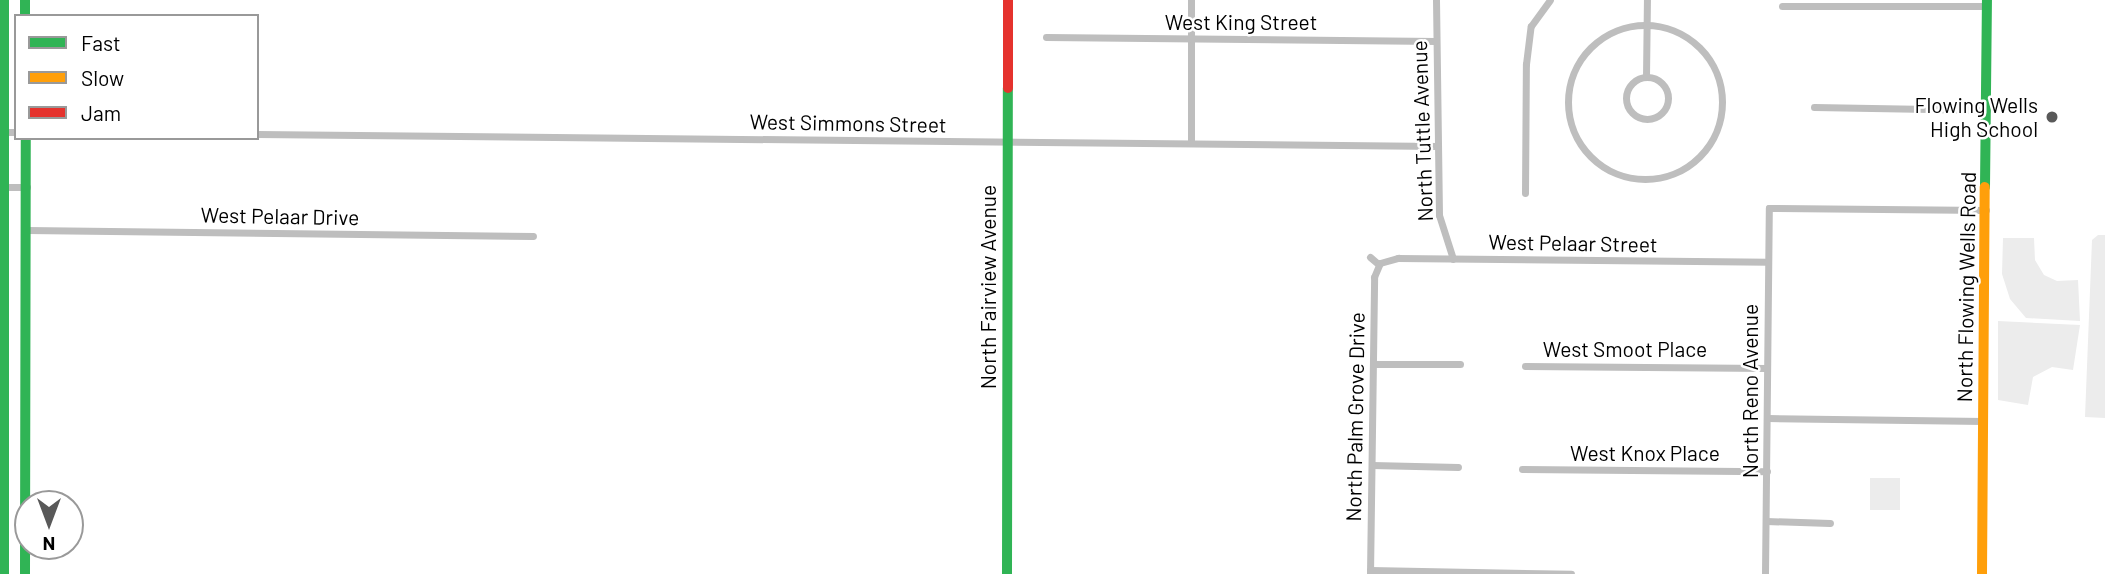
<!DOCTYPE html>
<html>
<head>
<meta charset="utf-8">
<style>
	body { margin:0 }
	#map { position:relative; width:2105px; height:574px; overflow:hidden; background:#fff; font-family:Barlow,sans-serif }
	div>[style] { position:absolute }
	[style*='--x'] { left:calc(var(--x)*1px); top:calc(var(--y)*1px); width:calc(var(--w)*1px); rotate:calc(var(--a)*1deg) }
	.green>* { inset:0; background:#ececec; transform-origin:0 0 }
	.street>* { height:7px; margin:-3.5px; padding:0 3.5px; transform-origin:3.5px; border-radius:3.5px; background:#bebebe }
	.street>.ring { margin:-3.5px; padding:0; box-sizing:content-box; background:none; border:7px solid #bebebe; border-radius:50% }
	.fast>* { height:10px; margin:-5px; padding:0 5px; transform-origin:5px; border-radius:5px; background:#30b455 }
	.slow>* { height:10px; margin:-5px; padding:0 5px; transform-origin:5px; border-radius:5px; background:#ff9f0a }
	.jam>* { height:10px; margin:-5px; padding:0 5px; transform-origin:5px; border-radius:5px; background:#e5322d }
	.dots>* { width:19px; height:19px; translate:-50% -50%; box-sizing:border-box; border:4px solid #fff; border-radius:50% }
	span { translate:-50% -50%; white-space:nowrap; text-align:center; line-height:1.15; -webkit-text-stroke:5px #fff; paint-order:stroke }
	.street-label { font-size:21px; color:#000 }
	.poi-label { font-size:21px; color:#000 }
	.right { translate:-100% -50%; text-align:right }
	.legend { position:absolute; left:14px; top:14px; width:245px; height:126px; box-sizing:border-box; background:#fff; border:2px solid #999; margin:0; padding:9px 12px; list-style:none; font-size:21px; color:#000 }
	.legend li { display:flex; align-items:center; gap:14px; height:35px }
	.legend b { width:35px; border:2px solid #999 }
	.north { position:absolute; left:14px; top:490px; width:70px; height:70px; box-sizing:border-box; background:#fff; border:2px solid #999; border-radius:50%; rotate:180deg; font-size:19px; font-weight:700; line-height:28px; text-align:center; color:#000 }
	.north::after { content:''; display:block; margin:auto; width:24px; height:32px; background:#595959; clip-path:polygon(50% 0,100% 100%,50% 72%,0 100%) }
</style>
</head>
<body>
<div id="map">
	<div class="green">
		<div style="clip-path:polygon(2098px 235px,2105px 235px,2105px 418px,2085px 417px,2092px 240px)"></div>
		<div style="clip-path:polygon(2003px 238px,2034px 238px,2035px 260px,2044px 275px,2057px 281px,2078px 280px,2080px 321px,2026px 318px,2010px 299px,2002px 274px)"></div>
		<div style="clip-path:polygon(1998px 321px,2080px 325px,2073px 370px,2052px 367px,2033px 377px,2028px 405px,1998px 400px)"></div>
		<div style="left:1870px;top:478px;width:30px;height:32px"></div>
	</div>
	<div class="street">
		<div style="--x:1191;--y:0;--w:143;--a:90"></div>
		<div style="--x:1436;--y:0;--w:215;--a:89.2"></div>
		<div style="--x:1439;--y:215;--w:46;--a:72.3"></div>
		<div style="--x:1782;--y:6;--w:205;--a:0"></div>
		<div class="ring" style="left:1568px;top:25px;width:147px;height:147px"></div>
		<div style="--x:1046;--y:37;--w:390;--a:0.6"></div>
		<div class="ring" style="left:1626px;top:77px;width:35px;height:35px"></div>
		<div style="--x:1646;--y:77;--w:77;--a:-89.3"></div>
		<div style="--x:1814;--y:107;--w:173;--a:1"></div>
		<div style="--x:4;--y:132;--w:12;--a:0"></div>
		<div style="--x:257;--y:134;--w:1181;--a:0.58"></div>
		<div style="--x:3;--y:187;--w:24;--a:0"></div>
		<div style="--x:1525;--y:193;--w:129;--a:-89.6"></div>
		<div style="--x:1526;--y:64;--w:38;--a:-83"></div>
		<div style="--x:1531;--y:26;--w:32;--a:-54"></div>
		<div style="--x:27;--y:230;--w:506;--a:0.68"></div>
		<div style="--x:1370;--y:257;--w:11;--a:41"></div>
		<div style="--x:1374;--y:364;--w:86;--a:0"></div>
		<div style="--x:1525;--y:366;--w:242;--a:0.5"></div>
		<div style="--x:1768;--y:418;--w:215;--a:0.8"></div>
		<div style="--x:1372;--y:465;--w:86;--a:1.3"></div>
		<div style="--x:1522;--y:469;--w:245;--a:0.5"></div>
		<div style="--x:1766;--y:521;--w:64;--a:1.8"></div>
		<div style="--x:1370;--y:570;--w:201;--a:1.1"></div>
		<div style="--x:1370;--y:574;--w:297;--a:-89.2"></div>
		<div style="--x:1374;--y:277;--w:15;--a:-67"></div>
		<div style="--x:1380;--y:263;--w:19;--a:-16"></div>
		<div style="--x:1398;--y:258;--w:370;--a:0.6"></div>
		<div style="--x:1765;--y:574;--w:366;--a:-89.4"></div>
		<div style="--x:1769;--y:208;--w:217;--a:0.5"></div>
	</div>
	<div class="fast">
		<div style="--x:4;--y:0;--w:574;--a:90"></div>
		<div style="--x:25;--y:0;--w:16;--a:90"></div>
		<div style="--x:1985;--y:187;--w:187;--a:-89.4"></div>
		<div style="--x:25;--y:574;--w:436;--a:-89.9"></div>
		<div style="--x:1007;--y:574;--w:486;--a:-89.9"></div>
	</div>
	<div class="slow">
		<div style="--x:1982;--y:574;--w:387;--a:-89.6"></div>
	</div>
	<div class="jam">
		<div style="--x:1008;--y:88;--w:88;--a:-90"></div>
	</div>
	<div class="dots">
		<div style="left:2052px;top:117px;background:#595959"></div>
	</div>
	<div class="street-label">
		<span style="left:1241px;top:22px">West King Street</span>
		<span style="left:848px;top:123px;rotate:1deg">West Simmons Street</span>
		<span style="left:1422px;top:131px;rotate:-92deg">North Tuttle Avenue</span>
		<span style="left:280px;top:216px;rotate:1deg">West Pelaar Drive</span>
		<span style="left:1573px;top:243px;rotate:1deg">West Pelaar Street</span>
		<span style="left:988px;top:287px;rotate:-90deg">North Fairview Avenue</span>
		<span style="left:1966px;top:287px;rotate:-89deg">North Flowing Wells Road</span>
		<span style="left:1625px;top:349px">West Smoot Place</span>
		<span style="left:1750px;top:391px;rotate:-90deg">North Reno Avenue</span>
		<span style="left:1355px;top:417px;rotate:-89deg">North Palm Grove Drive</span>
		<span style="left:1645px;top:453px">West Knox Place</span>
	</div>
	<div class="poi-label">
		<span class="right" style="left:2038px;top:117px">Flowing Wells<br>High School</span>
	</div>
	<ul class="legend">
	<li><b style="height:9px;background:#30b455"></b>Fast</li>
	<li><b style="height:9px;background:#ff9f0a"></b>Slow</li>
	<li><b style="height:9px;background:#e5322d"></b>Jam</li>
	</ul>
	<div class="north">N</div>
</div>
</body>
</html>
